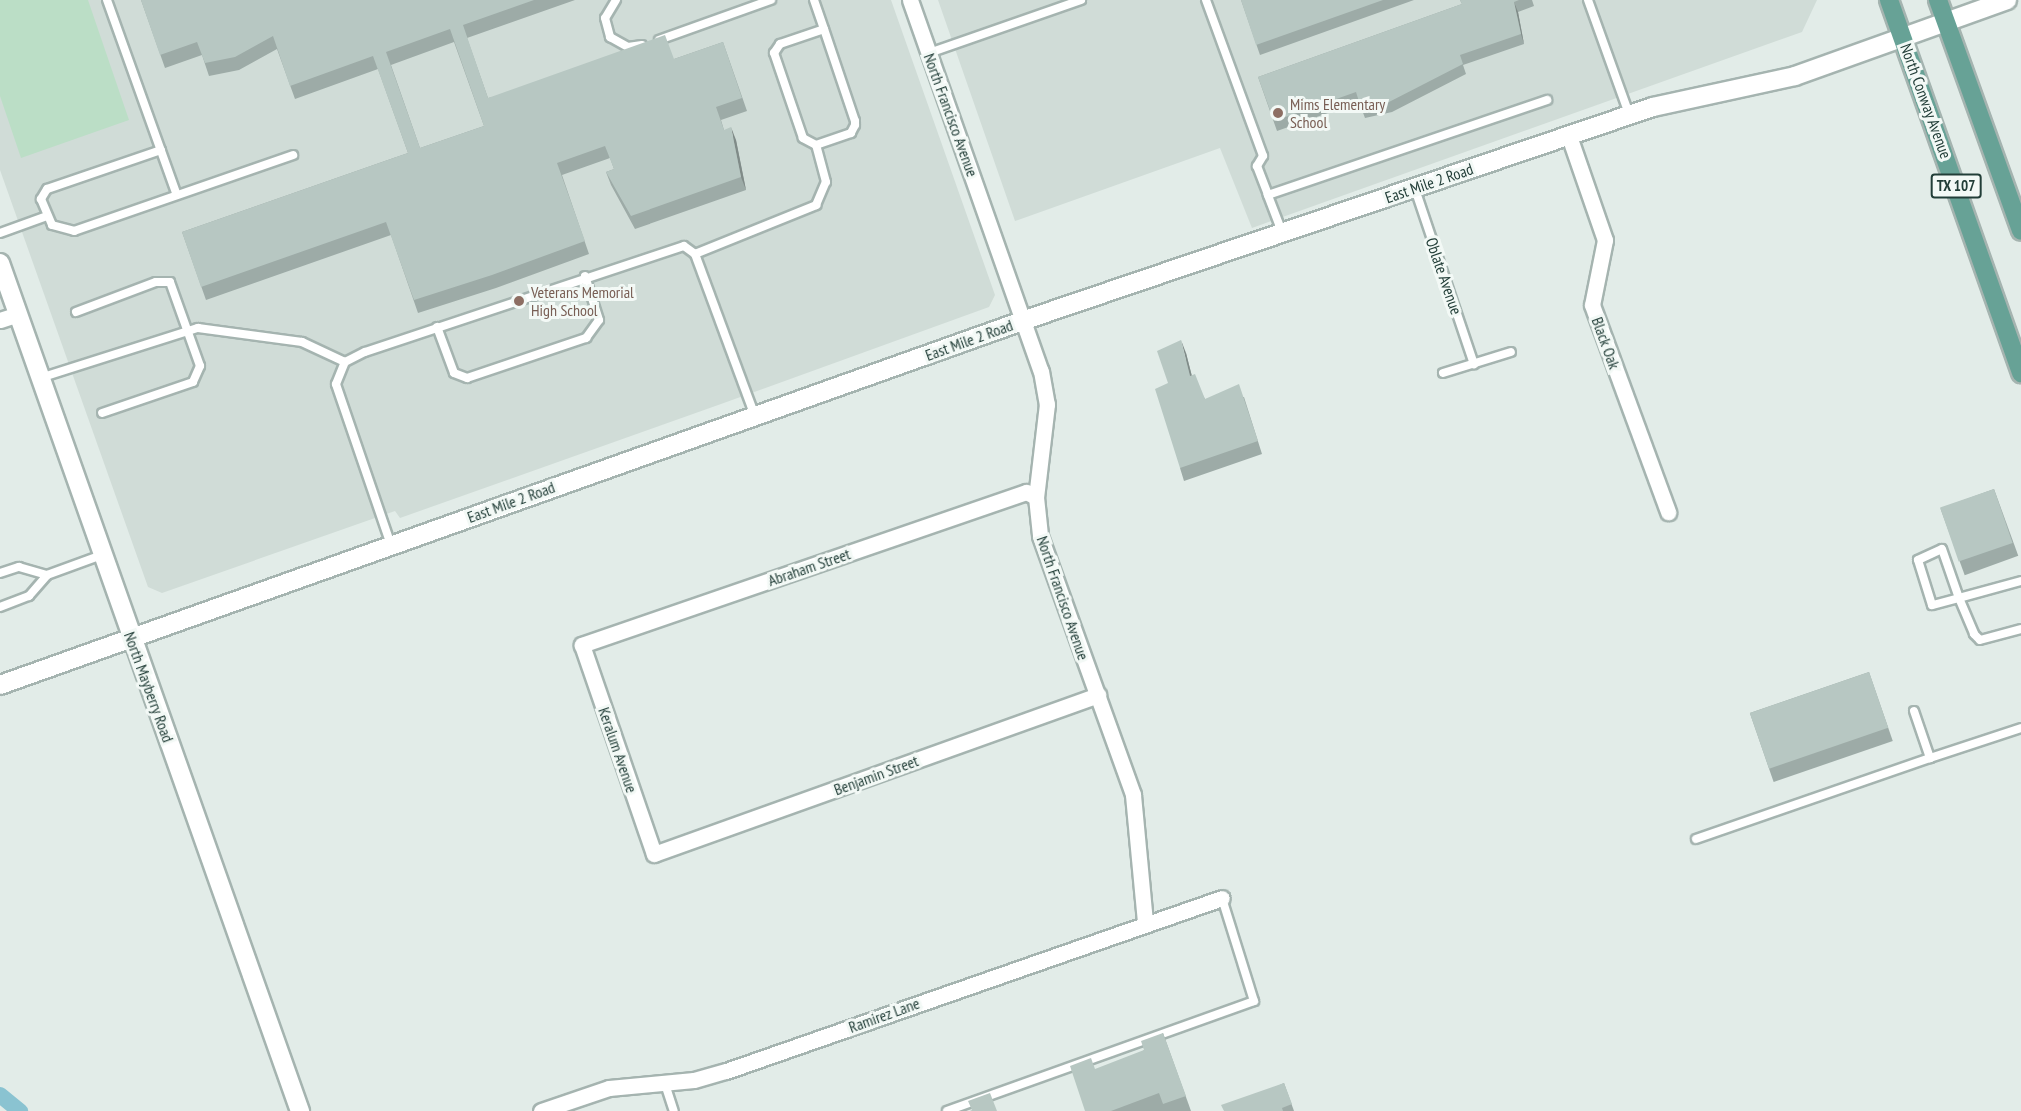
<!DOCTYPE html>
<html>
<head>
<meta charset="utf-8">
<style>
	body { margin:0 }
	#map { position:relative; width:2021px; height:1111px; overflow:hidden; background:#e2ece8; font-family:"PT Sans Narrow",sans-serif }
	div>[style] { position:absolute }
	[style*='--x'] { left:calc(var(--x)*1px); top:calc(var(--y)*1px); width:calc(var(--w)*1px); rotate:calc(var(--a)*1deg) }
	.built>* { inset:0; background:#d0dcd7 }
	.green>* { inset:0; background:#bbdec6 }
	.canal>* { height:16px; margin:-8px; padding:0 8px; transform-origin:8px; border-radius:8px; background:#8ac3d1 }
	.roads { filter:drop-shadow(2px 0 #a5b4b0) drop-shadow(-2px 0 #a5b4b0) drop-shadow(0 2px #a5b4b0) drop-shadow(0 -2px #a5b4b0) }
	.service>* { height:8px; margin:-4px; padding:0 4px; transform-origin:4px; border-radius:4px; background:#fff }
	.minor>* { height:15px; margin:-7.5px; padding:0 7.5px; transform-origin:7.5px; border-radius:7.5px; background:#fff }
	.tertiary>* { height:18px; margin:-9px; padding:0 9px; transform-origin:9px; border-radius:9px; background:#fff }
	.secondary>* { height:18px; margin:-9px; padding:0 9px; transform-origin:9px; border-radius:9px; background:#fff }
	.primary>* { height:18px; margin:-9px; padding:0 9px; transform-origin:9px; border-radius:9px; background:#67a296 }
	.wall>* { inset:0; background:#9daba7; transform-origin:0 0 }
	.shaded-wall>* { inset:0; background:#808b88 }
	.building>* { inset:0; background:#b7c7c2; transform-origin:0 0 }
	.dots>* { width:16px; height:16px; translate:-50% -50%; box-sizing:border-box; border:3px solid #f3f9f6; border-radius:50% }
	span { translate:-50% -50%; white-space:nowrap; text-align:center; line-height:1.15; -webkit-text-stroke:6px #f3f9f6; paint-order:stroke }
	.shield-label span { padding:2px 4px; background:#f3f9f6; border:2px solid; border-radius:4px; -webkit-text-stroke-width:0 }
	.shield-label { font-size:15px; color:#223e38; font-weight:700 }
	.street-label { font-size:16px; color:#223e38 }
	.education-label { font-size:16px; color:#785e54 }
	.left { translate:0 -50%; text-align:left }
</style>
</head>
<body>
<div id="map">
	<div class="built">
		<div style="clip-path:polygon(0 0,891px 0,995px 295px,989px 307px,721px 404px,400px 518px,395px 511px,162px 593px,148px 587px,0 170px)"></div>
		<div style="clip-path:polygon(938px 0,1817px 0,1802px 32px,1252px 228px,1220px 148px,1015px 221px)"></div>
	</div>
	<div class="green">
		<div style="clip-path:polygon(0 0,88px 0,129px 120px,21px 158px,0 96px)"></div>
	</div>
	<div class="canal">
		<div style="--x:0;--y:1095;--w:26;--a:39"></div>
	</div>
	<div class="roads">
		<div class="service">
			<div style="--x:107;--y:0;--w:207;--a:70.3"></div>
			<div style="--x:616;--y:0;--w:21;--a:121"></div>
			<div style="--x:605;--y:18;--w:20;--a:75"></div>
			<div style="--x:610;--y:37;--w:21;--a:29"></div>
			<div style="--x:628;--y:47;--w:14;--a:-8"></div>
			<div style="--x:814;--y:0;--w:31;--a:71"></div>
			<div style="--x:824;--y:29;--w:97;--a:71.4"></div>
			<div style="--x:855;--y:121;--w:4;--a:90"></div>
			<div style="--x:855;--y:125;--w:9;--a:117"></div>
			<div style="--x:851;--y:133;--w:37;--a:161"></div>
			<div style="--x:816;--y:145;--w:15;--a:-152"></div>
			<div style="--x:803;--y:138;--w:90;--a:-108.8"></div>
			<div style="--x:774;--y:53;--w:11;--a:-56"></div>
			<div style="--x:780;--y:44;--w:46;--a:-18.8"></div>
			<div style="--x:1206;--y:0;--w:166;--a:69.9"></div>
			<div style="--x:1263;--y:156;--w:12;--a:121"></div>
			<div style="--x:1257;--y:166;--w:31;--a:69"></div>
			<div style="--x:1588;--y:0;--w:121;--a:70.2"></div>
			<div style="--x:659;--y:40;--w:119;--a:-19.7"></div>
			<div style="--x:929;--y:53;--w:161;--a:-19.2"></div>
			<div style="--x:161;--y:150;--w:120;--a:161.1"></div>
			<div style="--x:47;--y:189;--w:12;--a:121"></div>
			<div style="--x:41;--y:199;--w:28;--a:67"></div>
			<div style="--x:52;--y:225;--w:23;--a:15"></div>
			<div style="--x:74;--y:231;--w:232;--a:-19.1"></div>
			<div style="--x:1415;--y:189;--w:185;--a:71.4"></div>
			<div style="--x:1282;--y:232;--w:40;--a:-111"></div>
			<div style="--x:1268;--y:195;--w:295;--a:-18.8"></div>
			<div style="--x:0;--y:233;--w:50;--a:-19.9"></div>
			<div style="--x:695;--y:254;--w:131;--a:-22"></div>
			<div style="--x:816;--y:205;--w:25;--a:-67"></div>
			<div style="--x:826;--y:182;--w:38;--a:-105"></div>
			<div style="--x:76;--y:312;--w:85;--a:-20.6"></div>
			<div style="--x:156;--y:282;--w:14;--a:0"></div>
			<div style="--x:170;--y:282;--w:89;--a:70.3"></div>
			<div style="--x:200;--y:366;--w:17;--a:114"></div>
			<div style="--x:193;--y:382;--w:96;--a:161.2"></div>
			<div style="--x:437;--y:327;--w:49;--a:69.7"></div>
			<div style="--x:454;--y:373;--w:14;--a:21"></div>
			<div style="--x:467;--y:378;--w:126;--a:-18.6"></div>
			<div style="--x:586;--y:338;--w:22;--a:-54"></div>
			<div style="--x:599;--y:320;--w:46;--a:-107.7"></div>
			<div style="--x:1443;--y:373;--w:71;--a:-17.2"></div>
			<div style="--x:40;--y:378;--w:166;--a:-17.6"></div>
			<div style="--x:198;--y:328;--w:105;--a:7.7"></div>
			<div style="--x:302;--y:342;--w:47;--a:24.9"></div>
			<div style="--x:391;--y:545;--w:170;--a:-108.9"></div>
			<div style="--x:336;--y:384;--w:24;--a:-68"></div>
			<div style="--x:345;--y:362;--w:22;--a:-27"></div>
			<div style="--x:365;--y:352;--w:336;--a:-18.4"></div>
			<div style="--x:684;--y:246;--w:14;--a:36"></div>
			<div style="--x:695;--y:254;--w:173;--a:69.7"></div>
			<div style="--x:0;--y:573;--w:20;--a:-18"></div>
			<div style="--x:19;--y:567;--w:29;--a:16"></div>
			<div style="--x:2021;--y:581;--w:64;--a:164.7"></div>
			<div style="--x:1959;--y:598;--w:28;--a:165"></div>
			<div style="--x:1932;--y:605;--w:47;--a:-107.3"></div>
			<div style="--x:1918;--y:560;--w:26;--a:-25"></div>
			<div style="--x:1942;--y:549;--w:52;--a:70.9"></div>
			<div style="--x:1959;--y:598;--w:39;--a:67"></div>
			<div style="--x:1974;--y:634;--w:8;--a:45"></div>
			<div style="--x:1980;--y:640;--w:42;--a:-15"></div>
			<div style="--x:0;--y:607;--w:31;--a:-21"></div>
			<div style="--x:29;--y:596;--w:28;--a:-49"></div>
			<div style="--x:47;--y:575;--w:59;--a:-20"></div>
			<div style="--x:1914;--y:711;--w:50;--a:71.2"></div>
			<div style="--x:1930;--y:758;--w:96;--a:-18.2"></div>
			<div style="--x:1696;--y:839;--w:248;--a:-19.1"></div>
			<div style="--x:665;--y:1084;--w:28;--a:72"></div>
			<div style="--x:947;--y:1111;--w:326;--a:-19.7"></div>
			<div style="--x:1254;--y:1001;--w:108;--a:-107.3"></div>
		</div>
		<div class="minor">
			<div style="--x:910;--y:0;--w:393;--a:70.6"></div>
			<div style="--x:1041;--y:371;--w:34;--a:80"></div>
			<div style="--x:1047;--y:404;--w:94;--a:96.7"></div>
			<div style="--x:1036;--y:497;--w:39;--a:84"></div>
			<div style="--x:1040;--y:536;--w:275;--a:70.2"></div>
			<div style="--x:1133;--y:795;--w:129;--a:84.6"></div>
			<div style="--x:1569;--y:136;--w:110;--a:70.9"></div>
			<div style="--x:1605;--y:240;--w:66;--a:101.3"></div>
			<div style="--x:1592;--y:305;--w:221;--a:69.8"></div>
			<div style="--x:0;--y:320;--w:19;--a:-18"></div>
			<div style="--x:1036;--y:497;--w:11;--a:-153"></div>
			<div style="--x:1026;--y:492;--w:470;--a:161"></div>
			<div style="--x:582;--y:645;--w:221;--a:71"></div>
			<div style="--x:654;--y:854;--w:472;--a:-19.7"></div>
			<div style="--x:541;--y:1111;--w:72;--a:-18.7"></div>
			<div style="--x:609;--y:1088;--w:85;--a:-5.4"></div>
			<div style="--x:694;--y:1080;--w:33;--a:-16"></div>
			<div style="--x:726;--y:1071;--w:525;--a:-19.23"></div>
		</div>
		<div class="tertiary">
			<div style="--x:1946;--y:22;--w:65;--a:-19.8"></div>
			<div style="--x:0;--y:263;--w:900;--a:70.52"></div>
		</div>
		<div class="secondary">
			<div style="--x:0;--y:685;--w:1088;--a:-19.6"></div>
			<div style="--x:1025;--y:320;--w:663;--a:-18.74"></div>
			<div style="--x:1653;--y:107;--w:145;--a:-12.3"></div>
			<div style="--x:1795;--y:76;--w:160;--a:-19.7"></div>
		</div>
		<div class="primary">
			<div style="--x:1889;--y:0;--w:396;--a:70.5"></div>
			<div style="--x:1938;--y:0;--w:245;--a:70.2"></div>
		</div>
	</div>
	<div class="wall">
		<div style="clip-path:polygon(evenodd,141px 0,575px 0,467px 38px,488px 98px,674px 59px,723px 42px,747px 111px,721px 120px,724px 130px,736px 140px,746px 190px,635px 229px,611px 185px,606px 172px,614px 169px,610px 158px,562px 175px,589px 254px,496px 288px,418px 313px,391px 235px,206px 300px,182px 232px,408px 153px,378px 69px,295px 99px,277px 49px,239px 70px,209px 76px,202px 55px,165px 68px,141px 0,454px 42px,484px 126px,420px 148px,391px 65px,454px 42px)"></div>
		<div style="clip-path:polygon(1241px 0,1414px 0,1260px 55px)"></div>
		<div style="clip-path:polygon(1460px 0,1532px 0,1534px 6px,1518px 12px,1524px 44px,1463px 65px,1466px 74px,1392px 112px,1365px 118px,1359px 102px,1277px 131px,1258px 77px,1462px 4px)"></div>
		<div style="clip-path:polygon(1186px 353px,1192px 376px,1205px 399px,1244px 397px,1262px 454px,1184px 481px,1180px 468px)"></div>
		<div style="left:1994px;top:489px;width:71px;height:57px;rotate:70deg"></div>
		<div style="left:1869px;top:672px;width:73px;height:126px;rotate:71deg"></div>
		<div style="clip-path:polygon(1163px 1033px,1191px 1111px,1085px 1111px,1144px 1050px)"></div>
		<div style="clip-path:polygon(1284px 1083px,1294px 1111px,1224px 1111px)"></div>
	</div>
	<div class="shaded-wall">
		<div style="clip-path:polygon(1514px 2px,1518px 12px,1524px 44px,1521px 34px)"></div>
		<div style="clip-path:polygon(731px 127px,736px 140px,746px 190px,741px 177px)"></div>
		<div style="clip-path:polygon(1181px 340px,1186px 353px,1195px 389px,1190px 376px)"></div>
	</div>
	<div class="building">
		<div style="clip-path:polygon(evenodd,141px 0,534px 0,463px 25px,488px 98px,665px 35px,674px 59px,723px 42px,742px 98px,716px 107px,724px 130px,731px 127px,741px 177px,631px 216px,606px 172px,614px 169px,605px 146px,557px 163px,585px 241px,492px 275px,414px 300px,386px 222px,201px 287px,182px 232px,408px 153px,373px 56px,290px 86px,273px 36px,235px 57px,205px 63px,197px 42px,160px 55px,141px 0,450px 29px,484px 126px,420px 148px,386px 52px,450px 29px)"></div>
		<div style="clip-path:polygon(1241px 0,1383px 0,1256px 45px)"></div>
		<div style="clip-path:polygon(1460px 0,1519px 0,1514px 2px,1521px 34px,1460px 55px,1463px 64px,1389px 102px,1361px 108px,1356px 92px,1274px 121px,1258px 77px,1462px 4px)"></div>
		<div style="clip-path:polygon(1181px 340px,1190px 376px,1195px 374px,1205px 399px,1239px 384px,1258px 441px,1180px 468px,1155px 389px,1168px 383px,1157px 351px)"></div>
		<div style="left:1994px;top:489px;width:57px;height:57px;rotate:71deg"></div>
		<div style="left:1869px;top:672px;width:59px;height:126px;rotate:71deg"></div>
		<div style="clip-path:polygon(1163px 1033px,1186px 1096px,1163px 1104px,1159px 1093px,1111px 1111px,1085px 1111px,1070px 1066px,1091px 1058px,1095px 1069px,1144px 1050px,1141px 1041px)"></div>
		<div style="clip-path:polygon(1284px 1083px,1292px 1104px,1282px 1108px,1283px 1111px,1224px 1111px,1221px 1105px)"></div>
		<div style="clip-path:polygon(990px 1093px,997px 1111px,970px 1111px,972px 1110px,968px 1101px)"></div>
	</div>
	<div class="dots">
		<div style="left:1278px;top:113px;background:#8d6e63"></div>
		<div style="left:519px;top:301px;background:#8d6e63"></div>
	</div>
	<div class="shield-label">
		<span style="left:1956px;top:186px">TX 107</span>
	</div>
	<div class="street-label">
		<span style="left:1926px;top:101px;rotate:70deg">North Conway Avenue</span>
		<span style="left:951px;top:115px;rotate:70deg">North Francisco Avenue</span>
		<span style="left:1429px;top:183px;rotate:-19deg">East Mile 2 Road</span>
		<span style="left:1444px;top:276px;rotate:71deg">Oblate Avenue</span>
		<span style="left:969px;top:340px;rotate:-20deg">East Mile 2 Road</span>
		<span style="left:1606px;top:343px;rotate:70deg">Black Oak</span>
		<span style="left:511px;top:502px;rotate:-20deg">East Mile 2 Road</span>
		<span style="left:809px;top:567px;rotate:-19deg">Abraham Street</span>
		<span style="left:1063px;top:598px;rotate:71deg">North Francisco Avenue</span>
		<span style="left:149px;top:687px;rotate:70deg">North Mayberry Road</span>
		<span style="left:618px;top:750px;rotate:71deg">Keralum Avenue</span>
		<span style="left:876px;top:775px;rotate:-20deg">Benjamin Street</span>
		<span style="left:884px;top:1015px;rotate:-20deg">Ramirez Lane</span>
	</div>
	<div class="education-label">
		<span class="left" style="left:1290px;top:113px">Mims Elementary<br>School</span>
		<span class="left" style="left:531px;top:301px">Veterans Memorial<br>High School</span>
	</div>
</div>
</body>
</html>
